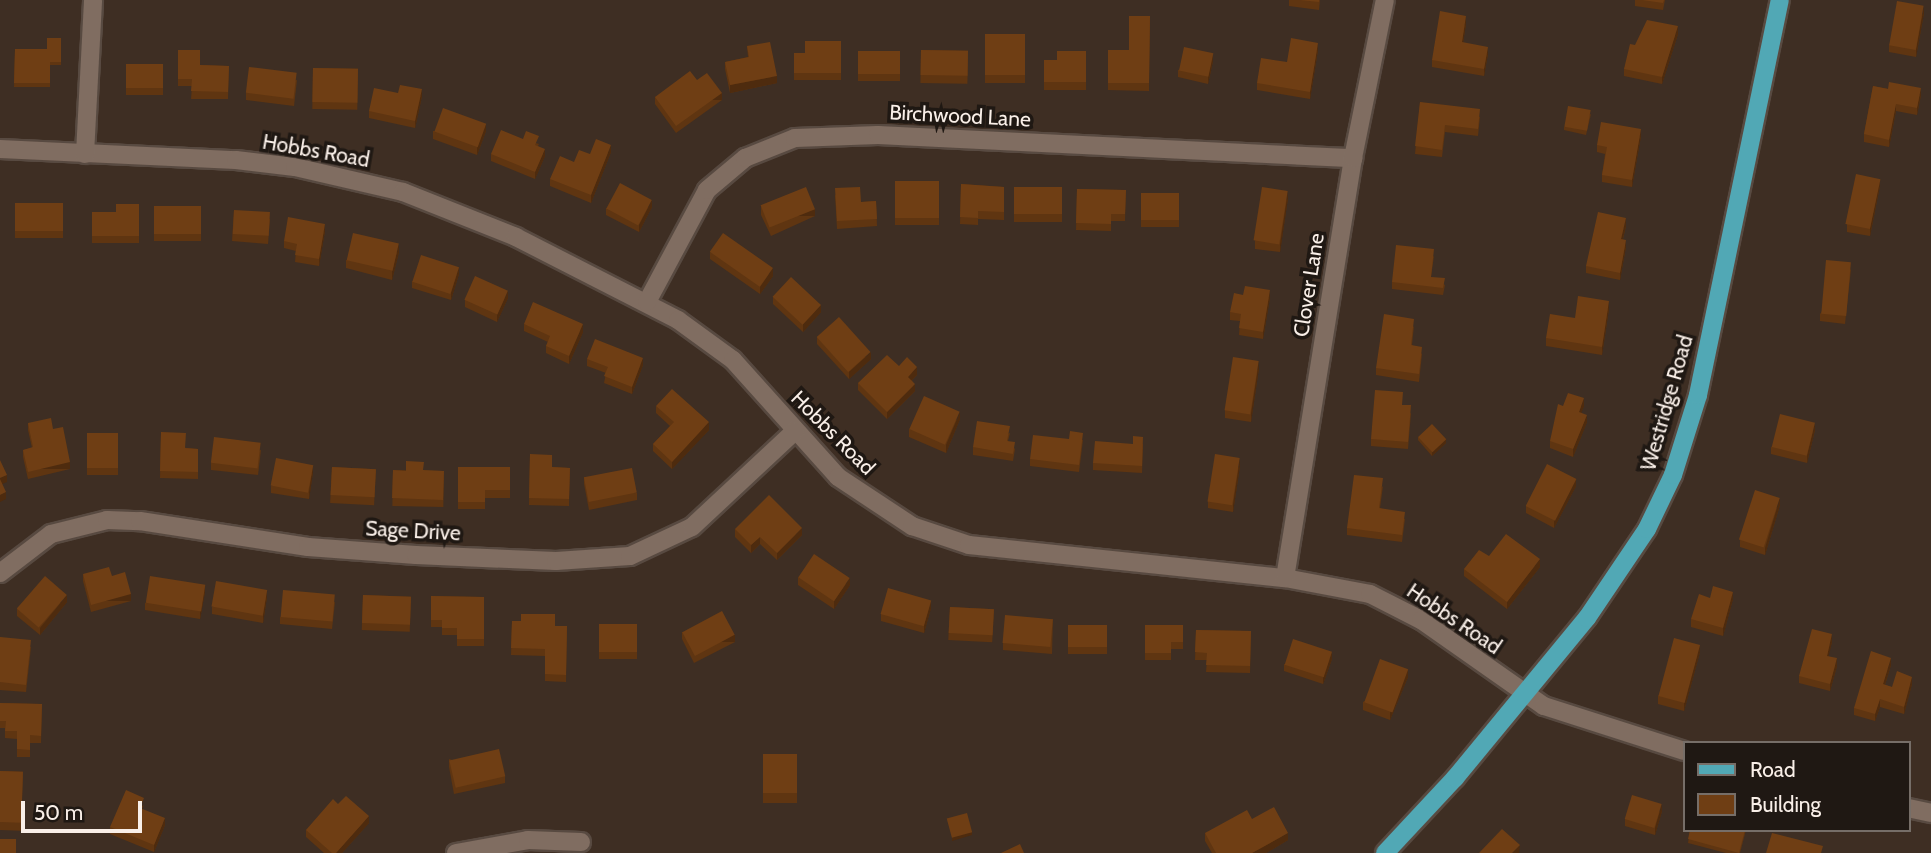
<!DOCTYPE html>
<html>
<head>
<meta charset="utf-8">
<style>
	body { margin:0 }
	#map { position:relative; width:1931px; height:853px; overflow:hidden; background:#3e2e23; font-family:Cabin,sans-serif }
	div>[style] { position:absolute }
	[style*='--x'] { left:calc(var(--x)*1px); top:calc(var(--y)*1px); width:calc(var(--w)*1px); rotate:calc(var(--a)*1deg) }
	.roads { filter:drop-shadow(2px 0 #584a41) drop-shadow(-2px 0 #584a41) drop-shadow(0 2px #584a41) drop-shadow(0 -2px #584a41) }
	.minor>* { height:18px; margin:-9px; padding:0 9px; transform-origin:9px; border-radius:9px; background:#806d61 }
	.major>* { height:18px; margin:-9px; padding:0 9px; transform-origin:9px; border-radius:9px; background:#51a8b5 }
	.wall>* { inset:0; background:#5f3511; transform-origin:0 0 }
	.shaded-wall>* { inset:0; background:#4e2b0e; transform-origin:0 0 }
	.building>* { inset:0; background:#6f3e14; transform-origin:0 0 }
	span { translate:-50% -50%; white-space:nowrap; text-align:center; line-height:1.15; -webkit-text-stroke:7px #1f1813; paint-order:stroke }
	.street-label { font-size:21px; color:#f9efe8 }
	.legend { position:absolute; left:1683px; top:741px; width:228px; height:91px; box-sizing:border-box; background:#1f1813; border:2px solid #766e68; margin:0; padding:9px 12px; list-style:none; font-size:21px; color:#f9efe8 }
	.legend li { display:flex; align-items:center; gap:14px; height:35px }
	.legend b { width:35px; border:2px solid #766e68 }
	.scale { position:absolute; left:21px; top:801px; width:121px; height:32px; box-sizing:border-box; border:4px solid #f9efe8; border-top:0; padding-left:9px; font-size:21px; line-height:24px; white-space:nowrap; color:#f9efe8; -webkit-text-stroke:5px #1f1813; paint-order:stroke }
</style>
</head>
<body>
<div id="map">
	<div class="roads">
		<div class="minor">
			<div style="--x:0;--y:149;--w:236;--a:2.7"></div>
			<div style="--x:236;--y:160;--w:59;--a:6.8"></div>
			<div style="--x:295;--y:167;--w:111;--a:13"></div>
			<div style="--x:403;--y:192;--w:122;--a:21.7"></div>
			<div style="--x:516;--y:237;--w:182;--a:27.1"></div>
			<div style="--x:678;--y:320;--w:68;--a:36"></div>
			<div style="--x:733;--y:360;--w:157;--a:48.1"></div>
			<div style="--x:838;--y:477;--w:89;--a:33.5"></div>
			<div style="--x:912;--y:526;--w:60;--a:18.4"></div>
			<div style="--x:969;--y:545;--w:318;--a:6"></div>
			<div style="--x:1285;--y:578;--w:86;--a:10.7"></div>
			<div style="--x:1370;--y:594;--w:57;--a:27"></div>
			<div style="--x:1421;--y:620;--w:150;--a:35"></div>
			<div style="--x:1544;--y:706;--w:147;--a:17.8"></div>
			<div style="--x:85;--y:154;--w:154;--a:-87"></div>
			<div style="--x:647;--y:302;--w:127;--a:-61.8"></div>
			<div style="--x:707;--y:190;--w:50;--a:-40.1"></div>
			<div style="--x:745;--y:158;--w:54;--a:-21.8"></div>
			<div style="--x:795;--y:138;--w:83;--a:-2.1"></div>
			<div style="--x:878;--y:135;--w:476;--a:2.8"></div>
			<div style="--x:0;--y:573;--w:64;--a:-37.4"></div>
			<div style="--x:51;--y:534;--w:58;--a:-14"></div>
			<div style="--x:107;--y:520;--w:33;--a:2"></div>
			<div style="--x:140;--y:521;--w:170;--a:8.8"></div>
			<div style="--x:308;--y:547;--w:108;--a:4.2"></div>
			<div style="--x:416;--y:555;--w:140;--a:2.5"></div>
			<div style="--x:556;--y:561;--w:74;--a:-3.9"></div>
			<div style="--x:630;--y:556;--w:68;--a:-25.1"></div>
			<div style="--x:692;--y:527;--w:141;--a:-43"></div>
			<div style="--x:1285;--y:578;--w:425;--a:-80.8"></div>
			<div style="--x:1353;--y:158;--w:161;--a:-78.6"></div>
			<div style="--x:1908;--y:808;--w:24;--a:12"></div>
			<div style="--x:456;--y:853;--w:73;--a:-10.2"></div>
			<div style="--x:528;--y:840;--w:53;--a:2.2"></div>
		</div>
		<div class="major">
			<div style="--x:1385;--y:853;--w:103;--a:-47"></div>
			<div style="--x:1455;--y:778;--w:207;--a:-50.5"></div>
			<div style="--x:1587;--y:618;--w:107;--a:-56"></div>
			<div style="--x:1647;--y:529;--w:60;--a:-64.3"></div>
			<div style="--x:1673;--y:475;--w:84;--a:-72.6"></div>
			<div style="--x:1698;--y:395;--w:403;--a:-78.3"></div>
		</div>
	</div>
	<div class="wall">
		<div style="clip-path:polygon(1289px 0,1320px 0,1319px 10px,1289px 6px)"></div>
		<div style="clip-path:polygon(1635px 0,1665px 0,1663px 10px,1635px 6px)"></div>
		<div style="clip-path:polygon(1924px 13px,1916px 57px,1889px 52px,1889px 45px)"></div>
		<div style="clip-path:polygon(1150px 16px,1149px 91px,1108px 90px,1108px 50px,1129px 50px)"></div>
		<div style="clip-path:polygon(1466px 24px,1463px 43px,1488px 54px,1484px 76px,1432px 67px,1432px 60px)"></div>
		<div style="left:985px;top:34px;width:40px;height:49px"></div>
		<div style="clip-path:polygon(1678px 34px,1662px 84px,1624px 76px,1624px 69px,1635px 45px)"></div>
		<div style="clip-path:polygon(61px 38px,61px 65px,50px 65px,50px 87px,14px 87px,15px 49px,47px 49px)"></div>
		<div style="clip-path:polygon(841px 41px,841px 80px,794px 80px,794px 53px,805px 53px)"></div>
		<div style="clip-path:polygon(747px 46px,777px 83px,730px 93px,725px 69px,725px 62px,748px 57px)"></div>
		<div style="clip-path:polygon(178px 50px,200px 65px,229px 66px,228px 99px,191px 99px,192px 86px,178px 86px)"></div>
		<div style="left:921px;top:50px;width:47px;height:33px;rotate:1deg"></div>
		<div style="clip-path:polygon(1318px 50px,1310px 99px,1257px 90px,1257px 83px,1287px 62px)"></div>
		<div style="left:858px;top:51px;width:42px;height:30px"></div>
		<div style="clip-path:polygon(1086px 51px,1086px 90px,1044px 90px,1044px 60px,1057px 60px)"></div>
		<div style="clip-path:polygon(1213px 61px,1208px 84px,1178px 77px,1178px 70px)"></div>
		<div style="left:126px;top:64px;width:37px;height:31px"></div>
		<div style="left:313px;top:68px;width:45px;height:41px;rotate:1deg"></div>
		<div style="clip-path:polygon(297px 80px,294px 106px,246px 100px,246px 93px)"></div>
		<div style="clip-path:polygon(697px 80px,722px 100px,676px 133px,655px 104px,655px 97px)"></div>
		<div style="clip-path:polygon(1873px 86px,1921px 95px,1917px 115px,1896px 111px,1889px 147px,1864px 142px,1864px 134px)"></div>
		<div style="clip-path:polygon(398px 93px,422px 96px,415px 128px,369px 118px,369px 111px)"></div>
		<div style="clip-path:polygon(1420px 102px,1480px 117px,1478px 136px,1445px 132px,1442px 157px,1415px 154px)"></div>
		<div style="clip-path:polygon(1591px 114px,1586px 135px,1564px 130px,1564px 127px)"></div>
		<div style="clip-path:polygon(433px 131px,486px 131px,477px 155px,433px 139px)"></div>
		<div style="clip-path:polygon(1641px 136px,1632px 187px,1602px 182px,1602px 175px,1605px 154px,1597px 152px,1597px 145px)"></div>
		<div style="clip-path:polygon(523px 139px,539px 144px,538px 146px,545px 156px,535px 179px,491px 161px,491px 154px)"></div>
		<div style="clip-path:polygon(611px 152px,591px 203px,550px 186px,550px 179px,574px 162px,590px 154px)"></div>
		<div style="left:895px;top:181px;width:44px;height:44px"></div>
		<div style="clip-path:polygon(961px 184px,1004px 187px,1004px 220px,978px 219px,978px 225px,960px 224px)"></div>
		<div style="clip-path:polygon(1880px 186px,1870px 236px,1847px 232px,1847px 224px)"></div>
		<div style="left:1014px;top:187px;width:48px;height:35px"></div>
		<div style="clip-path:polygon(1077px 189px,1126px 190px,1125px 221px,1111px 221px,1111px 231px,1076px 230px)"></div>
		<div style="left:1141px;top:193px;width:38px;height:34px"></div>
		<div style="clip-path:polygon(835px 195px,861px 202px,876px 201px,877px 226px,837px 229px)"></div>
		<div style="clip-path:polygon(1288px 198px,1280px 252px,1255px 249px,1255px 241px)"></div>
		<div style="left:15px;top:203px;width:48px;height:35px"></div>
		<div style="clip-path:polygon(139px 204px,139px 243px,92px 243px,92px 212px,116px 212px)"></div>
		<div style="left:154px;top:206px;width:47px;height:35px"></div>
		<div style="clip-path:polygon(652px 207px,639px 232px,606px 215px,606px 208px)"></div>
		<div style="clip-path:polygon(761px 207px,815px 216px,771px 236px,761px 215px)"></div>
		<div style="clip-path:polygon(234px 210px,270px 219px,268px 244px,232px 241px)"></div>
		<div style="clip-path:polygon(1626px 226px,1623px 239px,1626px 247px,1620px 280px,1586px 273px,1586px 266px)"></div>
		<div style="clip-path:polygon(325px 231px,319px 266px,295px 262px,296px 251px,284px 248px,284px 241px)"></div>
		<div style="clip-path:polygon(399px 252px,392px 280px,346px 268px,346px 260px)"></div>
		<div style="clip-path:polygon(710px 252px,773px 276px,760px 294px,710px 259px)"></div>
		<div style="clip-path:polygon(1434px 256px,1431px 277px,1445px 285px,1443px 295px,1392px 289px,1392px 282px)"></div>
		<div style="clip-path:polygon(1851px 269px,1845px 324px,1820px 321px,1820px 314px)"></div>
		<div style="clip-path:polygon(459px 274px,451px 300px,412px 288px,412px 281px)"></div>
		<div style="clip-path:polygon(1243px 295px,1270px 298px,1263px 339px,1239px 335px,1240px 321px,1230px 320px,1230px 312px)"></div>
		<div style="clip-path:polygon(773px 297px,821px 312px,803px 332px,773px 304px)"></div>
		<div style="clip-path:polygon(508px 298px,497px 322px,465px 307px,465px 300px)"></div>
		<div style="clip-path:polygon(1609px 309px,1602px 355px,1546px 346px,1546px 338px,1575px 318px)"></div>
		<div style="clip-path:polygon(524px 324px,583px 332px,569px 364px,546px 353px,546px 346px,548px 342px,524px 331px)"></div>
		<div style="clip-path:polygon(1414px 326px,1412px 345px,1422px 354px,1419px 382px,1376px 375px,1376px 368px)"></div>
		<div style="clip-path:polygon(817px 337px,871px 359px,849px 379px,817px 344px)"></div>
		<div style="clip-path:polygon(587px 359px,643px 365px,632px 394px,604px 383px,606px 373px,587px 366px)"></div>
		<div style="clip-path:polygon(899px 366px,917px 375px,912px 380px,915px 391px,887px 419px,858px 390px,858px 383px)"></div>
		<div style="clip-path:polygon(1259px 368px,1251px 422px,1225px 418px,1225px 410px)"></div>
		<div style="clip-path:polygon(656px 406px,709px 430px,672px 469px,653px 451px,653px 444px,670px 426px,656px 413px)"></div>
		<div style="clip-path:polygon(1563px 406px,1584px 406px,1581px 413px,1587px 422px,1573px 457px,1550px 448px,1550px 441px)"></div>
		<div style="clip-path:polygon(1411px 413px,1408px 449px,1371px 446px,1371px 439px)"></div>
		<div style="clip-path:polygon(960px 419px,946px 453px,909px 437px,909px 429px)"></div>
		<div style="clip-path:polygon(28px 423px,53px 429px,70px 469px,28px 479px,23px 457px,23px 450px,32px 448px,28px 430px)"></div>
		<div style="clip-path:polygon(1815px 430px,1807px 463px,1771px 454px,1771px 447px)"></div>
		<div style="clip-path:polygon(161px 432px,186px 448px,198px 449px,198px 479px,160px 478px)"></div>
		<div style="left:87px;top:433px;width:31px;height:42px"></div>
		<div style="clip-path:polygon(1010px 433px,1008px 441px,1015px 449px,1013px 461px,973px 455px,973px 447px)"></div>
		<div style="clip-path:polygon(1418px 437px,1446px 443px,1432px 456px,1418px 440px)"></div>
		<div style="clip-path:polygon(1069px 439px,1083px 440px,1079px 472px,1030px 466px,1030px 459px)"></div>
		<div style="clip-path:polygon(1133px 444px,1143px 444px,1142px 473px,1093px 470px,1093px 463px)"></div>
		<div style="clip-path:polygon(261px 450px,258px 475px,211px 470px,211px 463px)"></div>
		<div style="clip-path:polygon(530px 454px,552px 467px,570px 468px,569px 506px,529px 505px)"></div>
		<div style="clip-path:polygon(1240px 466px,1233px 512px,1208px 508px,1208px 501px)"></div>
		<div style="left:332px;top:467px;width:44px;height:36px;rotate:3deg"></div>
		<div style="clip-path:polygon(458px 467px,510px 467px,510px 498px,485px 498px,485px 509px,458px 509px)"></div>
		<div style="left:393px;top:470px;width:51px;height:36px;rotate:1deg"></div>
		<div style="clip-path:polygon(313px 472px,309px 499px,271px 493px,271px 486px)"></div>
		<div style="clip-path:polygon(584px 477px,637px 493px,637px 500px,589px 510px,584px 484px)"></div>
		<div style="clip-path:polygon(1383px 486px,1380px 508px,1405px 519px,1402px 542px,1347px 535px,1347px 528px)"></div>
		<div style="clip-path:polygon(1576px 486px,1554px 528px,1526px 513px,1526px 506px)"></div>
		<div style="clip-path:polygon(1780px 505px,1765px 555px,1740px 547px,1740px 540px)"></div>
		<div style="clip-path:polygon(735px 529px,802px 535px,777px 560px,760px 544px,751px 553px,735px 537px)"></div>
		<div style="clip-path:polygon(1489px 556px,1540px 567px,1507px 609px,1464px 576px,1464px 569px)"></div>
		<div style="clip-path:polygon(83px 574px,112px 576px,131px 601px,91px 612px,83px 581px)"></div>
		<div style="clip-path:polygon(798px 577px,850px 585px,834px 609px,798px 585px)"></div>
		<div style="clip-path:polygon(205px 592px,200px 619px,145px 610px,145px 603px)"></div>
		<div style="left:363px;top:595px;width:48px;height:35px;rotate:2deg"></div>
		<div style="clip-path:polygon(431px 596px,484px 597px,484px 646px,457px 646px,457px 635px,442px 635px,442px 627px,431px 627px)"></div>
		<div style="clip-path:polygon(267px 597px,263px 623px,212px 614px,212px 607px)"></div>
		<div style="clip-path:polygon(1733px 599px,1723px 636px,1691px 627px,1691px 619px)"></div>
		<div style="clip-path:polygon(67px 602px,40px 635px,17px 616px,17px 609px)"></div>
		<div style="clip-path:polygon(335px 602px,332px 629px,280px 624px,280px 617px)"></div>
		<div style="left:950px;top:607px;width:44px;height:33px;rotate:3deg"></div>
		<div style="clip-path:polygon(931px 608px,924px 633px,881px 621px,881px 614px)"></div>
		<div style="clip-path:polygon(1053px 619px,1052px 654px,1003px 650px,1003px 643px)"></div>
		<div style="clip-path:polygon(512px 621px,555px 626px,567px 626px,566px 682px,545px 681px,545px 656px,511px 655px)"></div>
		<div style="left:599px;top:624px;width:38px;height:35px"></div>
		<div style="left:1068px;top:625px;width:39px;height:29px"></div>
		<div style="clip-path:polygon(1145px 625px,1183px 625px,1183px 649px,1171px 649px,1171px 660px,1145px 660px)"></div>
		<div style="clip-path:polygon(1196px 630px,1251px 631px,1250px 673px,1206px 672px,1207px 660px,1195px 660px)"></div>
		<div style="clip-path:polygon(682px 632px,735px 642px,694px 663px,682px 639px)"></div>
		<div style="clip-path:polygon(0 637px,31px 647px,26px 692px,0 690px)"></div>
		<div style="clip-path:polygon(1832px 642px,1828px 656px,1837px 666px,1830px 691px,1799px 683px,1799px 676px)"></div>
		<div style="clip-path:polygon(1700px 652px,1684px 711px,1658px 704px,1658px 696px)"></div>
		<div style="clip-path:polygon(1332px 659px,1323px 684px,1284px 671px,1284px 664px)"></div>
		<div style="clip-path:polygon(1891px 665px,1885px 685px,1892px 687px,1912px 684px,1904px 714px,1880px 707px,1875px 721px,1854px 715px,1854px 708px)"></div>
		<div style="clip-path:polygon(1408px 677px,1390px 720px,1363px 710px,1363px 702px)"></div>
		<div style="clip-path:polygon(0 703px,42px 704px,41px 743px,30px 743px,30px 757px,17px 757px,17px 739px,5px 738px,5px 728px,0 728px)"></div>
		<div style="left:763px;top:754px;width:34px;height:49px"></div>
		<div style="clip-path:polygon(449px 759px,505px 776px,505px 783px,454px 794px,449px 767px)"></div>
		<div style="left:0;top:771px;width:23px;height:59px;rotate:2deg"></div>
		<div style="clip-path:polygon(338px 804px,369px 823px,342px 853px,324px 853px,306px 837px,306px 830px)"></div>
		<div style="clip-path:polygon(144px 805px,142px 809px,165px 825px,154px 852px,110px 834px,110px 827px)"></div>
		<div style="clip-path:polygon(1662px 811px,1655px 835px,1625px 826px,1625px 819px)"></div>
		<div style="clip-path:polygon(1252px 819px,1288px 840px,1266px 853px,1212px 853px,1205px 841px,1205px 833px)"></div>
		<div style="clip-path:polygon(1690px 830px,1746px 830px,1740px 853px,1726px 853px,1688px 843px)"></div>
	</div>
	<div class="shaded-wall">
		<div style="clip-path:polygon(1924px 6px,1924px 13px,1916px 57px,1916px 50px)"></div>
		<div style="clip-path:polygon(1466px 16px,1466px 24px,1462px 50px,1462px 42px)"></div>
		<div style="clip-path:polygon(1678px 26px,1678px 34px,1662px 84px,1662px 77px)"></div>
		<div style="clip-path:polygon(1318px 43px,1318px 50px,1310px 99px,1310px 92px)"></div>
		<div style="clip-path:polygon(1488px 47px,1488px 54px,1484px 76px,1484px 69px)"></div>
		<div style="clip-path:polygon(1213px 53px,1213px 61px,1208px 84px,1208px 77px)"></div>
		<div style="clip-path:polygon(777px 76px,777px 83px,730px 93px,730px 85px)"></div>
		<div style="clip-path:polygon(1921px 88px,1921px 95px,1917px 115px,1917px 108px)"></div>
		<div style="clip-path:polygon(422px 89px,422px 96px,415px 128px,415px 121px)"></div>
		<div style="left:722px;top:93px;width:7px;height:57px;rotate:90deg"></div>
		<div style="clip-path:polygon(1896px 104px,1896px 111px,1889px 147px,1889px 140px)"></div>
		<div style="clip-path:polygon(486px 124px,486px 131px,477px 155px,477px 148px)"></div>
		<div style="clip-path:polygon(1641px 129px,1641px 136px,1632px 187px,1632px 180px)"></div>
		<div style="clip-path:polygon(611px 145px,611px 152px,591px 203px,591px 195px)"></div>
		<div style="clip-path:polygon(545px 149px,545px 156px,535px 179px,535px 172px)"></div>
		<div style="clip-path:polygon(1880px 179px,1880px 186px,1870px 236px,1870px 229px)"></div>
		<div style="clip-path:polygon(1288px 191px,1288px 198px,1280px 252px,1280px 245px)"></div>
		<div style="clip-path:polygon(652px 200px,652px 207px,639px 232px,639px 225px)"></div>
		<div style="left:815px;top:209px;width:7px;height:48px;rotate:90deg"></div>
		<div style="clip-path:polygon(1626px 218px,1626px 226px,1621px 246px,1621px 239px)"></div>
		<div style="clip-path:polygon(325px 224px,325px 231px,319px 266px,319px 259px)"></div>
		<div style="clip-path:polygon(1626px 240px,1626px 247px,1620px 280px,1620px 273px)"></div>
		<div style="clip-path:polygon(399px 244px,399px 252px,392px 280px,392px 272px)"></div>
		<div style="clip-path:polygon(459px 267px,459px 274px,451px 300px,451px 293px)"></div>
		<div style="clip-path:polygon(773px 268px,773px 276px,760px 294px,760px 287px)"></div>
		<div style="clip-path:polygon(1270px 290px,1270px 298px,1263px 339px,1263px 332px)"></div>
		<div style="clip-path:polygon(508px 291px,508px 298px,497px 322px,497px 315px)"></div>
		<div style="clip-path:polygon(1609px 301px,1609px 309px,1602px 355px,1602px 347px)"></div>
		<div style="clip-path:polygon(821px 305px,821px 312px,803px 332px,803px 324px)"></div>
		<div style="clip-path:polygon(583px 324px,583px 332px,569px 364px,569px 356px)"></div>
		<div style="clip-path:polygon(871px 352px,871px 359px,849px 379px,849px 372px)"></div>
		<div style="clip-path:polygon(643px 358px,643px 365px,632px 394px,632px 387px)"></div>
		<div style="clip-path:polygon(1259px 361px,1259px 368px,1251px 422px,1251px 414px)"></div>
		<div style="clip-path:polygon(917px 367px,917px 375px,908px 384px,908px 377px)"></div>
		<div style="clip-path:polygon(915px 384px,915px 391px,887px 419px,887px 412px)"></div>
		<div style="clip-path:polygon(1584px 398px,1584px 406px,1579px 419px,1579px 412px)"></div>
		<div style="clip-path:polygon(960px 412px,960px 419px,946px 453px,946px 445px)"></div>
		<div style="clip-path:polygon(1587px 415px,1587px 422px,1573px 457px,1573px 449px)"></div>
		<div style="clip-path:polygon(709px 422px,709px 430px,672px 469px,672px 462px)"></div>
		<div style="clip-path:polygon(1815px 423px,1815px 430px,1807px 463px,1807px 456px)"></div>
		<div style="clip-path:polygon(1446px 439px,1446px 443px,1432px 456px,1432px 452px)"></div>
		<div style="clip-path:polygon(1240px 458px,1240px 466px,1233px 512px,1233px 505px)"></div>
		<div style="left:70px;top:462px;width:7px;height:43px;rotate:90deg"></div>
		<div style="clip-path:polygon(313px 465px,313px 472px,309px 499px,309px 492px)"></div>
		<div style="clip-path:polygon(7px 475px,7px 482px,0 485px,0 478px)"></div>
		<div style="clip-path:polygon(1576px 479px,1576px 486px,1554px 528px,1554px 520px)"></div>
		<div style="clip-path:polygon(6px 492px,6px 499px,0 502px,0 495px)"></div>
		<div style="clip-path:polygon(1780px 498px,1780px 505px,1765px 555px,1765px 548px)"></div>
		<div style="clip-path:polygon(802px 528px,802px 535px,777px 560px,777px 553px)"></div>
		<div style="clip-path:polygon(760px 537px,760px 544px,751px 553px,751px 545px)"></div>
		<div style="clip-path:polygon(1540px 559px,1540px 567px,1507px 609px,1507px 602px)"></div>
		<div style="clip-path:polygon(850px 578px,850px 585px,834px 609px,834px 601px)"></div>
		<div style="clip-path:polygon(205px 585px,205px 592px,200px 619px,200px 612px)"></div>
		<div style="clip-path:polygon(267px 590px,267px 597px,263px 623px,263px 616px)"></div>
		<div style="clip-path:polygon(1733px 592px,1733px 599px,1723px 636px,1723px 628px)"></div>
		<div style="left:131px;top:594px;width:7px;height:41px;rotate:90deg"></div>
		<div style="clip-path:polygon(67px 595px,67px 602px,40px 635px,40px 628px)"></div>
		<div style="clip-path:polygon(931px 600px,931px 608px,924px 633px,924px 625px)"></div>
		<div style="clip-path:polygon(1832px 634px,1832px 642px,1827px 663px,1827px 656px)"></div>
		<div style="left:735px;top:635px;width:7px;height:46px;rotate:90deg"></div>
		<div style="clip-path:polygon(1700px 645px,1700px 652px,1684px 711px,1684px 703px)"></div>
		<div style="clip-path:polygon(1332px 652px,1332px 659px,1323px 684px,1323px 677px)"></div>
		<div style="clip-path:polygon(1837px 658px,1837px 666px,1830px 691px,1830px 684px)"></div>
		<div style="clip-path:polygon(1891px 658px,1891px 665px,1883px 691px,1883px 684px)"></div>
		<div style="clip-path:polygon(1408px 669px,1408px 677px,1390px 720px,1390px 713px)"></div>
		<div style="clip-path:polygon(1912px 677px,1912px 684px,1904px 714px,1904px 707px)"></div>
		<div style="clip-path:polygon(1880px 699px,1880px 707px,1875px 721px,1875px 714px)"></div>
		<div style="clip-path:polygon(1662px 804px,1662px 811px,1655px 835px,1655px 828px)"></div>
		<div style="clip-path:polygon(369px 816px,369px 823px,342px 853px,336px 853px)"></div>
		<div style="clip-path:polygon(165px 818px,165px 825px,154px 852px,154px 845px)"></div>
		<div style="clip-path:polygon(972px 832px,972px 835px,952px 841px,952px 837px)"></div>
		<div style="clip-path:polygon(1288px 833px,1288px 840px,1266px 853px,1252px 853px)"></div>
		<div style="clip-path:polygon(1520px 845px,1519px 853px,1512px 853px)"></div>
	</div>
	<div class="building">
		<div style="clip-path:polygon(1300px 0,1319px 0,1319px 2px)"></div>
		<div style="clip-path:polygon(1642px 0,1664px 0,1663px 3px)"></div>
		<div style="left:1897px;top:1px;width:27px;height:45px;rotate:10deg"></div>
		<div style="clip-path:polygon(1440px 11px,1466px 16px,1462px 42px,1488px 47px,1484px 69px,1432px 60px)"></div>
		<div style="clip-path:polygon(1129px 16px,1150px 16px,1149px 83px,1108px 83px,1108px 50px,1129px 50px)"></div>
		<div style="clip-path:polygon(1647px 20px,1678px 26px,1662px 77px,1624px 69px,1630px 44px,1635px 45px)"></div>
		<div style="left:985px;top:34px;width:40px;height:41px"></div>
		<div style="clip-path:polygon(47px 38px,61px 38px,61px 62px,50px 62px,50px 83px,14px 83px,15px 49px,47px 49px)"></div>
		<div style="clip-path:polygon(1291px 38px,1318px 43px,1310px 92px,1257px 83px,1261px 58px,1287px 62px)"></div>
		<div style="clip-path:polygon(805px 41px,841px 41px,841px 73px,794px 73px,794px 53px,805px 53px)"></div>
		<div style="clip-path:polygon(770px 42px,777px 76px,730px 85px,725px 62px,749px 57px,747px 46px)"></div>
		<div style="left:1184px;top:47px;width:30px;height:24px;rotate:12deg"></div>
		<div style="clip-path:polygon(178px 50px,200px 50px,200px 65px,229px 66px,228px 92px,191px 91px,192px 79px,178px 79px)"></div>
		<div style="left:921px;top:50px;width:47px;height:25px;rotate:1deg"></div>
		<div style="left:858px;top:51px;width:42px;height:23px"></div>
		<div style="clip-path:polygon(1057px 51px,1086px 51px,1086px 82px,1044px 82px,1044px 60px,1057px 60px)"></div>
		<div style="left:126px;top:64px;width:37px;height:24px"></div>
		<div style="left:249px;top:67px;width:48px;height:26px;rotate:7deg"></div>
		<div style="left:313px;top:68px;width:45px;height:34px;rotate:1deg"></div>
		<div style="clip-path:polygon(690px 71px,697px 80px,707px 73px,722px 93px,676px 126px,655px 97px)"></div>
		<div style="clip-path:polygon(1889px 82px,1921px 88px,1917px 108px,1896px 104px,1889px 140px,1864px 134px,1873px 86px,1888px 89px)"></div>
		<div style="clip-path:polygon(400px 85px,422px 89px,415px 121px,369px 111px,374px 88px,398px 93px)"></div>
		<div style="clip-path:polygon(1420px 102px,1480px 109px,1478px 129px,1445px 125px,1442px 150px,1415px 146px)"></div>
		<div style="left:1568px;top:106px;width:23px;height:21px;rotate:10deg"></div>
		<div style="left:443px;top:108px;width:46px;height:25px;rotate:20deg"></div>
		<div style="clip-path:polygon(1601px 122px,1641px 129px,1632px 180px,1602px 175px,1607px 147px,1597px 145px)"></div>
		<div style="clip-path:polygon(501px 130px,523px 139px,526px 131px,539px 136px,535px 145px,545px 149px,535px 172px,491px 154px)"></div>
		<div style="clip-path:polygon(596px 139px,611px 145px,591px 195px,550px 179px,560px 156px,574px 162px,579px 150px,590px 154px)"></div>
		<div style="left:1856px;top:174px;width:25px;height:51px;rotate:12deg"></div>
		<div style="left:895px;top:181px;width:44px;height:37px"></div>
		<div style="left:620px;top:183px;width:36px;height:29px;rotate:28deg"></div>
		<div style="clip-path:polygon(961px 184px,1004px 187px,1004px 212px,978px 211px,978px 218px,960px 217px)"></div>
		<div style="left:806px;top:187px;width:24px;height:49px;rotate:68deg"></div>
		<div style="clip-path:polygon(860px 187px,861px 202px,876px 201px,877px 219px,837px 221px,835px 188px)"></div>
		<div style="left:1014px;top:187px;width:48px;height:27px"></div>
		<div style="left:1262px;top:187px;width:26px;height:54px;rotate:9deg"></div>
		<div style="clip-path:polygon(1077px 189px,1126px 190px,1125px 214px,1111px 214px,1111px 224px,1076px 223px)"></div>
		<div style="left:1141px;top:193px;width:38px;height:27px"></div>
		<div style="left:15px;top:203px;width:48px;height:28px"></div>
		<div style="clip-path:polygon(116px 204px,139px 204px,139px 236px,92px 236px,92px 212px,116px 212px)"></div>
		<div style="left:154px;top:206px;width:47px;height:28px"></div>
		<div style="left:234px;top:210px;width:36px;height:24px;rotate:3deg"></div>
		<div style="clip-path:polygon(1598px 212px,1626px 218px,1621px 239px,1626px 240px,1620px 273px,1586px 266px)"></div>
		<div style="clip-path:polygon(288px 217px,325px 224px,319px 259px,295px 255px,297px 244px,284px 241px)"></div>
		<div style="left:353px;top:233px;width:47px;height:28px;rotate:13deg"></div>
		<div style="left:723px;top:233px;width:61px;height:23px;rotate:35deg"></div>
		<div style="clip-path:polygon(1396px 245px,1434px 249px,1431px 277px,1445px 278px,1443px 288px,1392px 282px)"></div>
		<div style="left:421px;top:255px;width:40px;height:28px;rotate:18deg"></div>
		<div style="left:1826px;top:260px;width:25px;height:54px;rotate:5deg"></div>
		<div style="left:475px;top:276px;width:36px;height:26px;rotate:24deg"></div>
		<div style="left:791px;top:277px;width:41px;height:27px;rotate:43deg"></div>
		<div style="clip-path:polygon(1245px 286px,1270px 290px,1263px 332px,1239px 328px,1241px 314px,1230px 312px,1234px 293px,1243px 295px)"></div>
		<div style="clip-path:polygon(1578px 296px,1609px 301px,1602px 347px,1546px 338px,1550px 314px,1575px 318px)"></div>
		<div style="clip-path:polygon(533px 302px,583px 324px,569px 356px,546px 346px,550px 336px,524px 324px)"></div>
		<div style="clip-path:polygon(1384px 314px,1414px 319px,1411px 345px,1422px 347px,1419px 374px,1376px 368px)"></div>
		<div style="left:839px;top:317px;width:47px;height:30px;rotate:48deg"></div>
		<div style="clip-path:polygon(595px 339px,643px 358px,632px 387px,604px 376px,608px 367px,587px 359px)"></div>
		<div style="clip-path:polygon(887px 355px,899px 366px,907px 357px,917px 367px,908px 377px,915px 384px,887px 412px,858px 383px)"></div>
		<div style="left:1233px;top:357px;width:26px;height:54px;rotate:9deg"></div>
		<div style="clip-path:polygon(672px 389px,709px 422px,672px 462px,653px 444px,674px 422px,656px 406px)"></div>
		<div style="clip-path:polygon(1375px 390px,1403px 392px,1402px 405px,1411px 405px,1408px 442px,1371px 439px)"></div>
		<div style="clip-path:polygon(1568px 393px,1584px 398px,1579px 412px,1587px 415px,1573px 449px,1550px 441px,1558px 404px,1563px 406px)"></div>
		<div style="left:924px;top:396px;width:39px;height:36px;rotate:24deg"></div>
		<div style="left:1780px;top:414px;width:36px;height:34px;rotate:14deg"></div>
		<div style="clip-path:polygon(51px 418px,53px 429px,63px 427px,70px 462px,28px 472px,23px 450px,33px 447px,28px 423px)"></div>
		<div style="clip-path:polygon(977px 421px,1010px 426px,1007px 441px,1015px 442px,1013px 454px,973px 447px)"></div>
		<div style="left:1432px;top:424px;width:21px;height:19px;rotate:47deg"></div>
		<div style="clip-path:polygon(1070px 431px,1083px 433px,1079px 465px,1030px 459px,1033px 435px,1069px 439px)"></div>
		<div style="clip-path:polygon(161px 432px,186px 433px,185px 448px,198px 449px,198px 472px,160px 471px)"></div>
		<div style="left:87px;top:433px;width:31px;height:35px"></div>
		<div style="clip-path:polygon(1133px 436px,1143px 437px,1142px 466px,1093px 463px,1095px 441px,1133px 444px)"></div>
		<div style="left:214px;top:437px;width:47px;height:26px;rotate:7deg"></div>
		<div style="clip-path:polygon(530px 454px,552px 455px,552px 467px,570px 468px,569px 499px,529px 498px)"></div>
		<div style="left:1215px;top:454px;width:25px;height:48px;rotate:9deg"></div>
		<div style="left:276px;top:458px;width:38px;height:28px;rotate:11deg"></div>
		<div style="clip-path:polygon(0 460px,7px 475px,0 478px)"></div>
		<div style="clip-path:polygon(406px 461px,424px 462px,423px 470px,444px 471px,443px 500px,392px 498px,393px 470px,406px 471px)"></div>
		<div style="left:1547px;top:464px;width:33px;height:47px;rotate:27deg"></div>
		<div style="left:332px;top:467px;width:44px;height:28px;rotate:3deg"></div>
		<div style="clip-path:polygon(458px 467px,510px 467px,510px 490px,485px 490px,485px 502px,458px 502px)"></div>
		<div style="left:632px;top:468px;width:25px;height:49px;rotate:79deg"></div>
		<div style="clip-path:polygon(1354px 475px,1383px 478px,1379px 508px,1405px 512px,1402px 535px,1347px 528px)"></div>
		<div style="clip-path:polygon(0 479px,6px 492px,0 495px)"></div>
		<div style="left:1755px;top:490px;width:26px;height:52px;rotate:18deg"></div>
		<div style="clip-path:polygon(769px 495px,802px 528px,777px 553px,760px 537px,751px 545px,735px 529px)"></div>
		<div style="clip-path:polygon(1506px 534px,1540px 559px,1507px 602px,1464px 569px,1479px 550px,1489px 556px)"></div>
		<div style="left:814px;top:554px;width:43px;height:28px;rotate:34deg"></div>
		<div style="clip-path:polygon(109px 567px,112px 576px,125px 572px,131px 594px,91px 605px,83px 574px)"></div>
		<div style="left:45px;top:576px;width:29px;height:43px;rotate:41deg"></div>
		<div style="left:150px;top:576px;width:56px;height:27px;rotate:9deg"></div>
		<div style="left:216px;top:581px;width:52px;height:26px;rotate:10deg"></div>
		<div style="clip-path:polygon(1713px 586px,1733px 592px,1723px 628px,1691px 619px,1699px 594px,1710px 598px)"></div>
		<div style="left:888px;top:588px;width:45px;height:27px;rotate:16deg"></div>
		<div style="left:283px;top:590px;width:52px;height:27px;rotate:5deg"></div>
		<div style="left:363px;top:595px;width:48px;height:28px;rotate:2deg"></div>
		<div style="clip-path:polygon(431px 596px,484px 597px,484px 639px,457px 639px,457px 628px,442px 628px,442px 620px,431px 620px)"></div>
		<div style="left:950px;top:607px;width:44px;height:26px;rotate:3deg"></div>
		<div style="left:722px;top:611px;width:27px;height:45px;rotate:62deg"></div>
		<div style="clip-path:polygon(521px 614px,555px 614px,555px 626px,567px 626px,566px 675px,545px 674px,545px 649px,511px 648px,512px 621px,521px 621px)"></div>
		<div style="left:1005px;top:615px;width:48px;height:28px;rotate:5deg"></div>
		<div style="left:599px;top:624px;width:38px;height:28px"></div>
		<div style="left:1068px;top:625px;width:39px;height:22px"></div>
		<div style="clip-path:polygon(1145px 625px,1183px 625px,1183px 642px,1171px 642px,1171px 653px,1145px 653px)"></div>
		<div style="clip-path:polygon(1812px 629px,1832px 634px,1827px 656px,1837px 658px,1830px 684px,1799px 676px)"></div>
		<div style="clip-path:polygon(1196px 630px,1251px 631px,1250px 666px,1206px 665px,1207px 653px,1195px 652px)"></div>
		<div style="clip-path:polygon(0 637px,31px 640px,26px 685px,0 682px)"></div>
		<div style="left:1674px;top:638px;width:27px;height:60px;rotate:15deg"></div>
		<div style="left:1293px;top:639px;width:41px;height:27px;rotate:18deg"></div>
		<div style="clip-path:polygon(1871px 651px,1891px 658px,1883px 684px,1892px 687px,1897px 671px,1912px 677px,1904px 707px,1880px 699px,1875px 714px,1854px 708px)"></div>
		<div style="left:1380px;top:659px;width:30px;height:46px;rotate:20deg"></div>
		<div style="clip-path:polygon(0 703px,42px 704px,41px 736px,30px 735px,30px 750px,17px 749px,17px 731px,5px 731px,6px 721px,0 721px)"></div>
		<div style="left:499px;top:749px;width:28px;height:51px;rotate:77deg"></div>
		<div style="left:763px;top:754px;width:34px;height:39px"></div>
		<div style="left:0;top:771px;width:23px;height:51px;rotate:2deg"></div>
		<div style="clip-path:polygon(126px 790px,144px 798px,140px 808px,165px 818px,154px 845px,110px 827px)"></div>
		<div style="left:1632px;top:795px;width:31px;height:25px;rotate:17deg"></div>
		<div style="clip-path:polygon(346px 796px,369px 816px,336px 853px,332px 853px,306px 830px,333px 799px,338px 804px)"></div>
		<div style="clip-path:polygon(1274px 807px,1288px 833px,1252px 853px,1216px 853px,1205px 833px,1247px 810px,1252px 819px)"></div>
		<div style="left:967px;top:813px;width:20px;height:21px;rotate:75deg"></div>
		<div style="clip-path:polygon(1502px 829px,1520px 845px,1512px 853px,1479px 853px)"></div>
		<div style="clip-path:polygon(1690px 830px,1745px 830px,1739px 853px,1688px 839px)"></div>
		<div style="clip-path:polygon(1772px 833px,1823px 846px,1821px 853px,1766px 853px)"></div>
		<div style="left:0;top:839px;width:16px;height:14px"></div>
		<div style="clip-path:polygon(1020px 844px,1024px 853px,1001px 853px)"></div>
	</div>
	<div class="street-label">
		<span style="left:960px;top:116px;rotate:3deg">Birchwood Lane</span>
		<span style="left:316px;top:151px;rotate:10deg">Hobbs Road</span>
		<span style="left:1309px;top:285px;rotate:-81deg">Clover Lane</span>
		<span style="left:1667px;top:403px;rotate:-74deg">Westridge Road</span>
		<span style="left:833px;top:433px;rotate:45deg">Hobbs Road</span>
		<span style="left:413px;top:531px;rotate:3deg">Sage Drive</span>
		<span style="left:1454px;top:619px;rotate:34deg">Hobbs Road</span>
	</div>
	<ul class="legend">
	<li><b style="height:9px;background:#51a8b5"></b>Road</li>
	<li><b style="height:19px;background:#6f3e14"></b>Building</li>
	</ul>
	<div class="scale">50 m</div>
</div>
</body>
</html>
